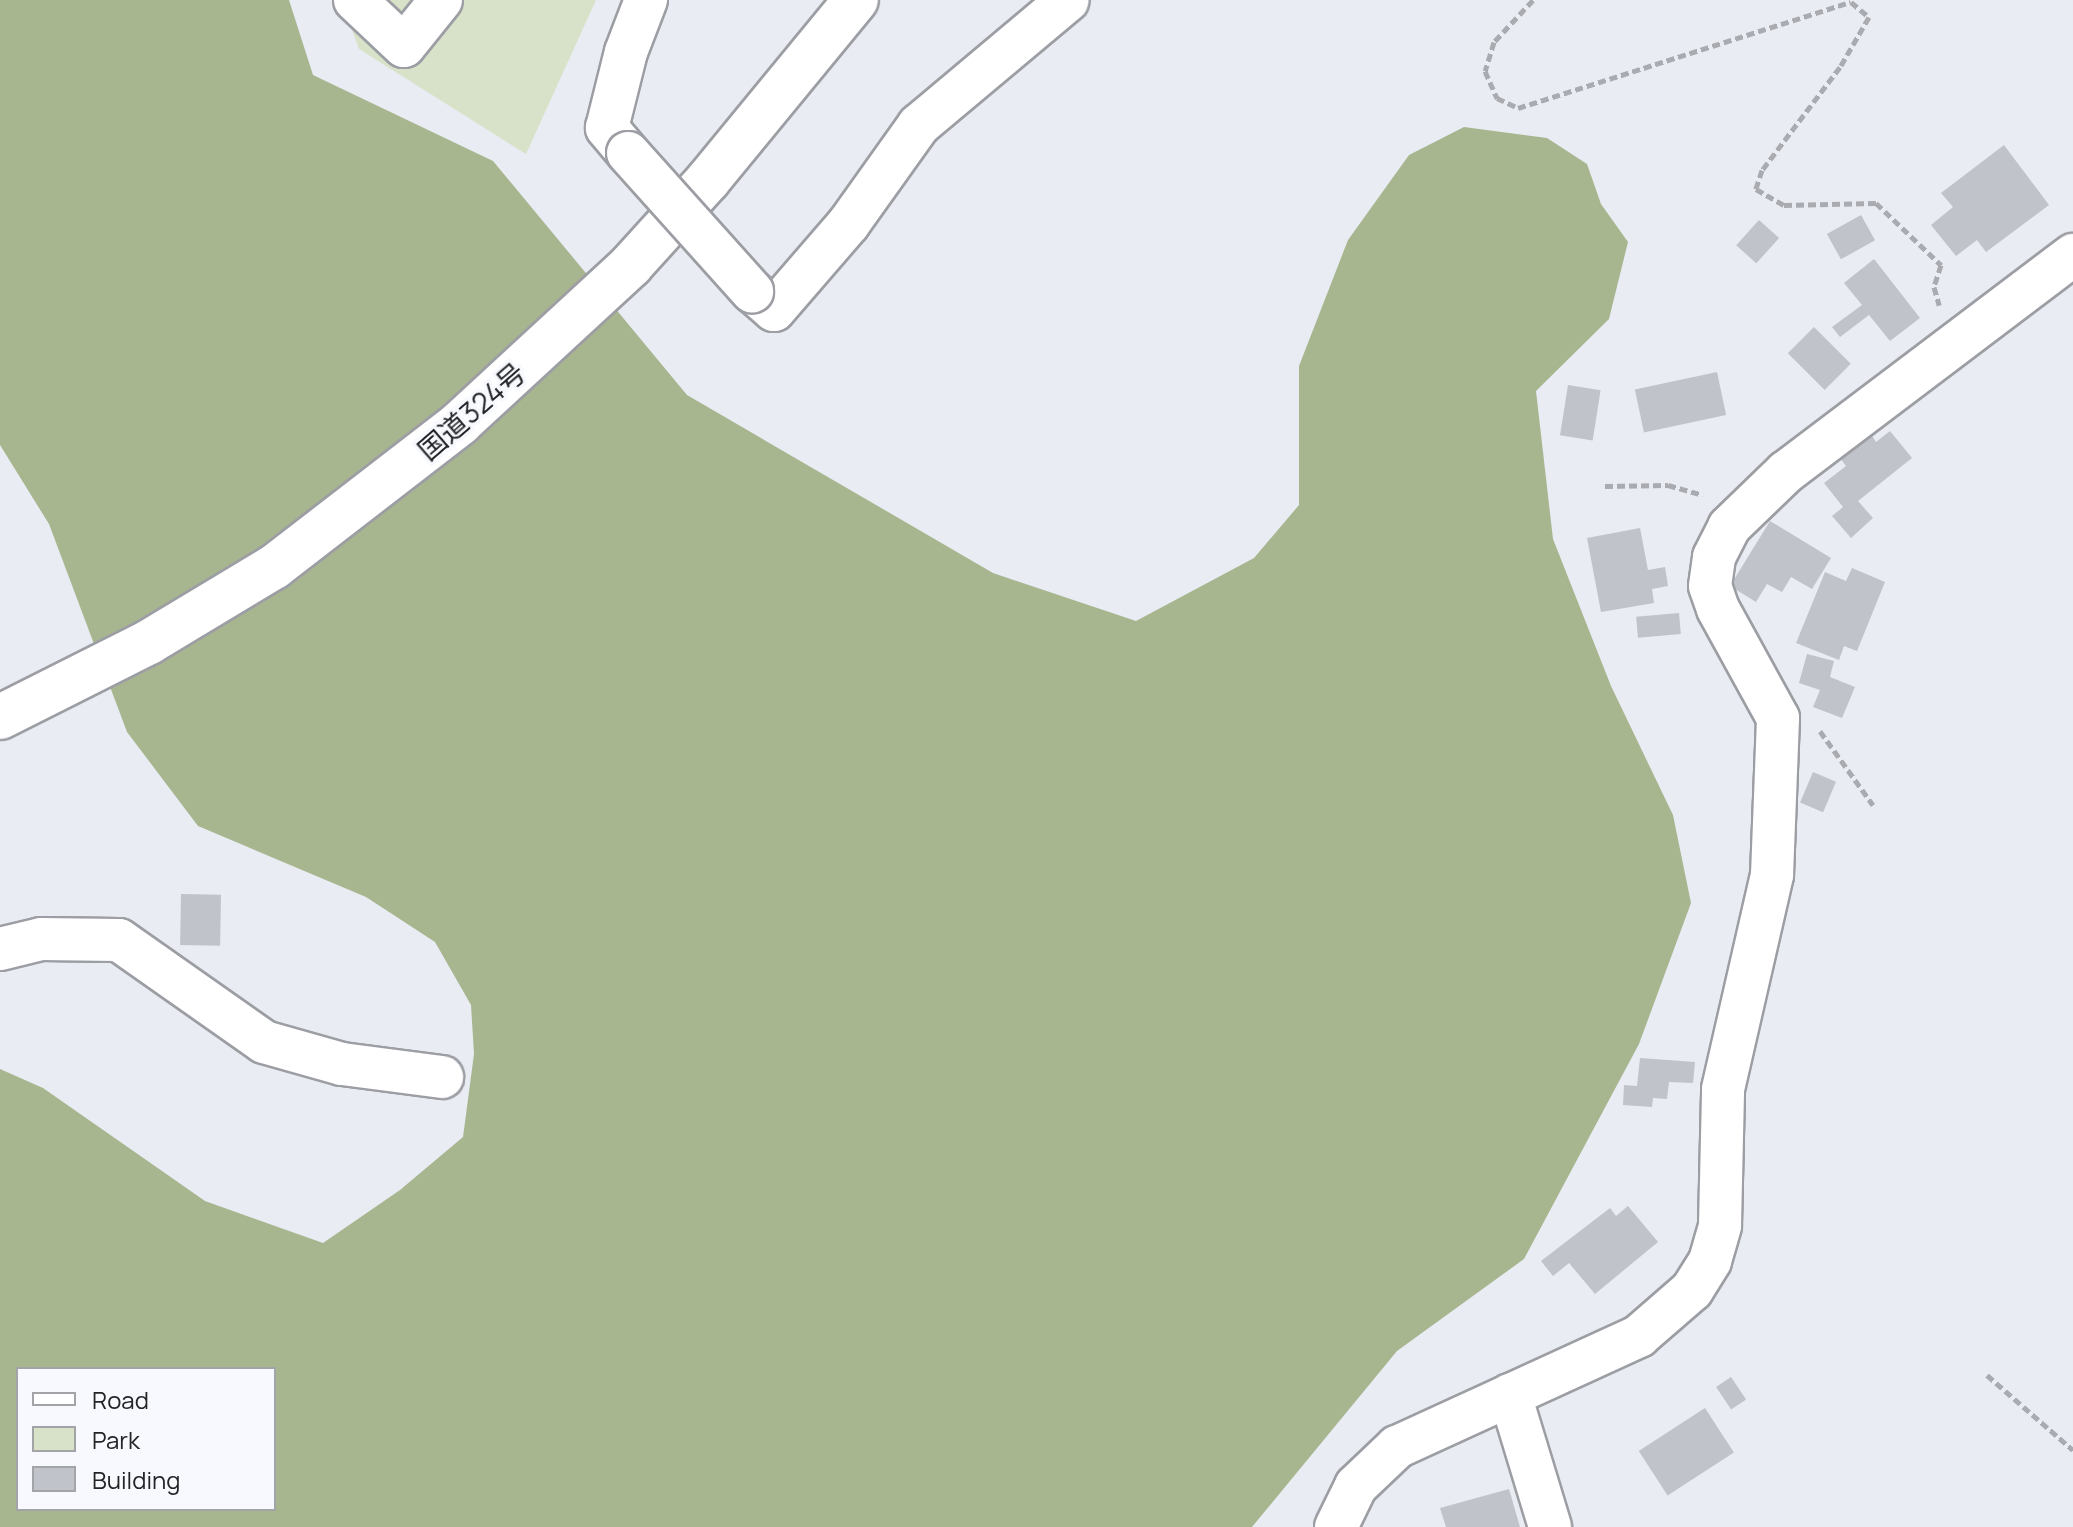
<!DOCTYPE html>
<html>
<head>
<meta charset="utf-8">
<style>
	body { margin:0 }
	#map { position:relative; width:2073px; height:1527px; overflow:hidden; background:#e9ecf2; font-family:Manrope,"Noto Sans JP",sans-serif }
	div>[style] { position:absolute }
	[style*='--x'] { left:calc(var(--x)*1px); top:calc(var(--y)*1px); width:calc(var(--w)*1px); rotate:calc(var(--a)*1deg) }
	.green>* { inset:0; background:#d8e2c9 }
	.forest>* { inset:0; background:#a8b690 }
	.building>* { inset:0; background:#c0c3c9; transform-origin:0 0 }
	.path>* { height:5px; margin-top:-2.5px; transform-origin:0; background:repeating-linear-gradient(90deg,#a9abb0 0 8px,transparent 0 12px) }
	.roads { filter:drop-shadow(2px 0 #9c9ea4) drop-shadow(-2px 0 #9c9ea4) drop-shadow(0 2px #9c9ea4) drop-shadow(0 -2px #9c9ea4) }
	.minor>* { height:42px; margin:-21px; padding:0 21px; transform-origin:21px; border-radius:21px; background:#fff }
	.highway>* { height:44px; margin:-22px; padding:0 22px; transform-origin:22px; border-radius:22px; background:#fff }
	.bridges { filter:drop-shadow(2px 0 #9c9ea4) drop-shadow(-2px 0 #9c9ea4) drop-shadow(0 2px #9c9ea4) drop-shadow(0 -2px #9c9ea4) }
	.minor-bridge>* { height:42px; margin:-21px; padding:0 21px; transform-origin:21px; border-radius:21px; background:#fff }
	span { translate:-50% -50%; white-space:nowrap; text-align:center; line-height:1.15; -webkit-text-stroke:7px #f7f9fe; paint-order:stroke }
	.street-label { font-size:28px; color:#232426 }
	.legend { position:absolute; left:16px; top:1367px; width:260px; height:144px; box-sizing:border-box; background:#f7f9fe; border:2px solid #a2a4a8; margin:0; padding:10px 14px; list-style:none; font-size:24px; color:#232426 }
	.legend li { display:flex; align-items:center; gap:16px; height:40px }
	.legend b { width:40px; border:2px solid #a2a4a8 }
</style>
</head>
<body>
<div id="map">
	<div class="green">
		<div style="clip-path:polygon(341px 0,596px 0,526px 154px,359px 49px)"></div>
	</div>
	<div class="forest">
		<div style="clip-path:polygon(evenodd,0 0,289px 0,313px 75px,493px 161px,687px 395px,993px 573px,1136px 621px,1254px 558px,1299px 505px,1299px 366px,1348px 240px,1409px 155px,1464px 127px,1547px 138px,1587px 164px,1601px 204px,1628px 242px,1609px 319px,1536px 391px,1553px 539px,1611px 686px,1673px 815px,1691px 903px,1639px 1044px,1524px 1259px,1397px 1351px,1252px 1527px,0 1527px,0 1069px,43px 1088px,205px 1201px,323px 1243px,400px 1190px,463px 1137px,474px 1054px,471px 1005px,435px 942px,366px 897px,198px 826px,127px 732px,49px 524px,0 445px,0 0,18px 1369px,274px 1369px,274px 1509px,18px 1509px,18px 1369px)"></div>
	</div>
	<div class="building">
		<div style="clip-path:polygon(2004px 145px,2049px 205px,1986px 252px,1977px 240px,1956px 256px,1931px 225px,1953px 207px,1941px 193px)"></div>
		<div style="left:1861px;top:215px;width:29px;height:39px;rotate:61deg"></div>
		<div style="left:1759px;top:220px;width:27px;height:34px;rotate:42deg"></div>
		<div style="clip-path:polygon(1874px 259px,1920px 318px,1890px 341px,1869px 315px,1840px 337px,1832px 327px,1862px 305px,1844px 283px)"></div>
		<div style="left:1814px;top:327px;width:52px;height:37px;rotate:45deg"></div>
		<div style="left:1717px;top:372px;width:44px;height:84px;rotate:78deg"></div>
		<div style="left:1568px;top:385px;width:33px;height:51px;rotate:9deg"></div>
		<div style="clip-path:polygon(1869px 431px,1876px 442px,1890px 431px,1912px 458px,1858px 501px,1873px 518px,1851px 538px,1832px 516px,1843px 507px,1824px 483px,1846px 466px,1837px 454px)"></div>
		<div style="clip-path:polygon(1770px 521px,1831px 558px,1812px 589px,1791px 577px,1782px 592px,1767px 584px,1756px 602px,1730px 586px)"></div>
		<div style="clip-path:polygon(1640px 528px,1648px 570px,1665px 567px,1668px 586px,1652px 589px,1654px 603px,1601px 612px,1587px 538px)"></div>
		<div style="clip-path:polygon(1852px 568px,1885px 582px,1857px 651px,1844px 646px,1839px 660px,1796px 643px,1825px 572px,1846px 581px)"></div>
		<div style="left:1679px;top:613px;width:21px;height:43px;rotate:85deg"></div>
		<div style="clip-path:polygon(1807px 654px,1834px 661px,1830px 677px,1855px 687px,1842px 718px,1813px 707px,1820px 690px,1799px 683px)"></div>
		<div style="left:1813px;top:772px;width:25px;height:33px;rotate:23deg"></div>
		<div style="left:181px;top:894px;width:40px;height:51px;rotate:1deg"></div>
		<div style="clip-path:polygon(1640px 1058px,1695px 1062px,1693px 1083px,1669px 1082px,1667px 1099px,1653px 1098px,1652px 1107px,1623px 1105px,1624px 1085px,1637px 1086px)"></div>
		<div style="clip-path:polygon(1628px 1206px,1658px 1242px,1595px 1294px,1569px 1263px,1553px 1276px,1541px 1261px,1610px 1208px,1616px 1216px)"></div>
		<div style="left:1731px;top:1377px;width:27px;height:18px;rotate:56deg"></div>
		<div style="left:1705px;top:1408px;width:53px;height:79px;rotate:57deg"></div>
		<div style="clip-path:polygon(1509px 1489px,1520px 1527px,1446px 1527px,1440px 1508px)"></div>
	</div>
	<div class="path">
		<div style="--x:1533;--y:0;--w:57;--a:132.9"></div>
		<div style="--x:1494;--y:42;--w:30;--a:107"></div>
		<div style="--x:1485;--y:71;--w:30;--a:66"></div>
		<div style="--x:1497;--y:98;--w:23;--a:25"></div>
		<div style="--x:1518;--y:108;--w:349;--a:-17.7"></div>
		<div style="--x:1851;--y:2;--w:23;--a:40"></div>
		<div style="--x:1869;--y:17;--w:58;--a:120.1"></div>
		<div style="--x:1840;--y:67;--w:129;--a:127.1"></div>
		<div style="--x:1762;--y:170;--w:20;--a:108"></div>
		<div style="--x:1756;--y:189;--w:32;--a:30"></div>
		<div style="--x:1784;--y:205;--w:92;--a:-1.2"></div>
		<div style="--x:1876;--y:203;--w:90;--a:43.6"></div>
		<div style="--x:1941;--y:265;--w:23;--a:108"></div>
		<div style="--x:1934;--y:287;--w:19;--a:74"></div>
		<div style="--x:1605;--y:486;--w:63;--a:-0.9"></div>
		<div style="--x:1668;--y:485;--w:36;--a:16"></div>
		<div style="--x:1820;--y:731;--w:91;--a:54.4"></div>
		<div style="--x:1987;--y:1375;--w:114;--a:41.1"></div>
	</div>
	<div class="roads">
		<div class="minor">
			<div style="--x:355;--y:0;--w:67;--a:43.2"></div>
			<div style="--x:404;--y:46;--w:59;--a:-51.2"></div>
			<div style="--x:628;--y:153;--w:33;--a:-130"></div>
			<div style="--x:607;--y:128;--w:78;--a:-76"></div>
			<div style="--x:626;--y:52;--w:56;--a:-69"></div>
			<div style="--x:752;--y:291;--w:29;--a:41"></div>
			<div style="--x:774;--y:310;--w:115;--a:-49.2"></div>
			<div style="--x:849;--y:223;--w:120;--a:-54.5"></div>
			<div style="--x:919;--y:125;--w:194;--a:-40"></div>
			<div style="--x:0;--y:949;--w:42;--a:-13.7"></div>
			<div style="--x:41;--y:939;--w:78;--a:0.7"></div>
			<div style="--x:119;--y:940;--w:177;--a:35.1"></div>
			<div style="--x:264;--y:1042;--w:81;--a:15.8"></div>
			<div style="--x:342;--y:1064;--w:101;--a:7.4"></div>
			<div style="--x:1510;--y:1395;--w:138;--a:73.1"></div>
			<div style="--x:1336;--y:1527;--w:46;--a:-64"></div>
			<div style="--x:1356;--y:1486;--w:57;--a:-43.6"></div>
			<div style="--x:1397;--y:1447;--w:266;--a:-24.6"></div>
			<div style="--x:1639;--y:1336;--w:70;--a:-41"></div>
			<div style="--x:1692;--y:1290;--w:34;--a:-58"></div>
			<div style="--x:1710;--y:1261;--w:37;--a:-74"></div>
			<div style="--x:1720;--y:1225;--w:136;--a:-88.7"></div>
			<div style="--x:1723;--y:1089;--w:220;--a:-77.1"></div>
			<div style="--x:1772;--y:875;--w:157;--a:-87.8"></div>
			<div style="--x:1778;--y:718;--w:124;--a:-118.8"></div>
			<div style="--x:1718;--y:609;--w:24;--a:-109"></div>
			<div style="--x:1710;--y:586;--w:29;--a:-82"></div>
			<div style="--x:1714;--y:557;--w:34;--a:-63"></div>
			<div style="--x:1729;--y:527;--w:79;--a:-44"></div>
			<div style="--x:1786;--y:472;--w:360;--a:-37.1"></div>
		</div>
		<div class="highway">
			<div style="--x:0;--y:717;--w:167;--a:-26.7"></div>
			<div style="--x:149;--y:642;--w:146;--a:-31"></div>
			<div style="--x:274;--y:567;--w:235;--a:-37.7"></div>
			<div style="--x:460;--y:423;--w:233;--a:-42.7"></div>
			<div style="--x:631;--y:265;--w:115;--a:-47.8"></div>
			<div style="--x:708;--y:180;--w:233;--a:-50.6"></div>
		</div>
	</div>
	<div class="bridges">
		<div class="minor-bridge">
			<div style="--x:628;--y:153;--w:186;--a:48.1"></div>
		</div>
	</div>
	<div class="street-label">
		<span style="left:471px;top:411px;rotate:-41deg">国道324号</span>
	</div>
	<ul class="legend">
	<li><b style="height:10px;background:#fff"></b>Road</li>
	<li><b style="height:22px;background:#d8e2c9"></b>Park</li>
	<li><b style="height:22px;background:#c0c3c9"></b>Building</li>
	</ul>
</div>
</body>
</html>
